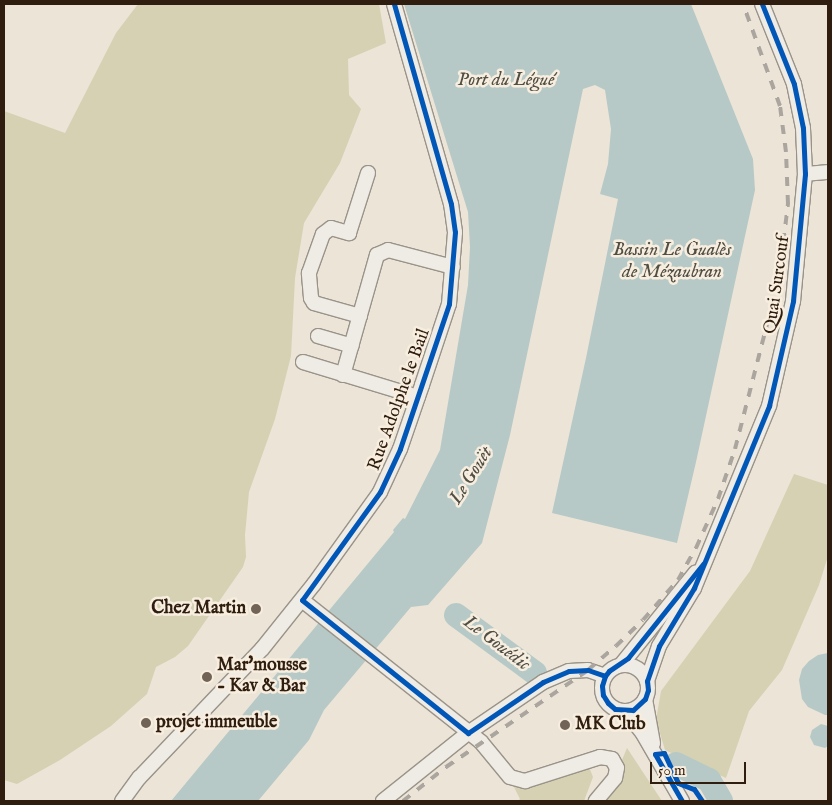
<!DOCTYPE html>
<html>
<head>
<meta charset="utf-8">
<style>
	body { margin:0 }
	#map { position:relative; width:832px; height:805px; overflow:hidden; background:#ece4d7; font-family:"IM FELL English",serif }
	div>[style] { position:absolute }
	[style*='--x'] { left:calc(var(--x)*1px); top:calc(var(--y)*1px); width:calc(var(--w)*1px); rotate:calc(var(--a)*1deg) }
	.green>* { inset:0; background:#d5d1b2 }
	.water>* { inset:0; background:#b6c9c7 }
	.river>* { height:24px; margin:-12px; padding:0 12px; transform-origin:12px; border-radius:12px; background:#b6c9c7 }
	.roads { filter:drop-shadow(1px 0 #999389) drop-shadow(-1px 0 #999389) drop-shadow(0 1px #999389) drop-shadow(0 -1px #999389) }
	.minor>* { height:14px; margin:-7px; padding:0 7px; transform-origin:7px; border-radius:7px; background:#efebe5 }
	.minor>.ring { margin:-7px; padding:0; box-sizing:content-box; background:none; border:14px solid #efebe5; border-radius:50% }
	.rail>* { height:4px; margin-top:-2px; transform-origin:0; background:repeating-linear-gradient(90deg,#aba59f 0 9px,transparent 0 18px) }
	.cycleway>* { height:5px; margin:-2.5px; padding:0 2.5px; transform-origin:2.5px; border-radius:2.5px; background:#0057b8 }
	.dots>* { width:14px; height:14px; translate:-50% -50%; box-sizing:border-box; border:2px solid #f8eedf; border-radius:50% }
	span { translate:-50% -50%; white-space:nowrap; text-align:center; line-height:1.15; -webkit-text-stroke:5px #f8eedf; paint-order:stroke }
	.street-label { font-size:18px; color:#2f1e0f }
	.poi-label { font-size:18px; color:#2f1e0f; font-weight:700 }
	.right { translate:-100% -50%; text-align:right }
	.left { translate:0 -50%; text-align:left }
	.water-label { font-size:19px; color:#514e44; font-style:italic }
	.frame { position:absolute; inset:0; border:5px solid #2f1e0f; pointer-events:none }
	.scale { position:absolute; left:650px; top:762px; width:96px; height:22px; box-sizing:border-box; border:2px solid #2f1e0f; border-top:0; padding-left:6px; font-size:15px; line-height:18px; white-space:nowrap; color:#2f1e0f; -webkit-text-stroke:4px #f8eedf; paint-order:stroke }
</style>
</head>
<body>
<div id="map">
	<div class="green">
		<div style="clip-path:polygon(138px 4px,379px 4px,386px 43px,348px 59px,349px 95px,361px 109px,340px 163px,304px 223px,295px 278px,291px 356px,275px 419px,249px 492px,245px 535px,246px 557px,243px 567px,188px 646px,175px 657px,156px 667px,147px 694px,111px 726px,60px 760px,17px 784px,4px 780px,4px 111px,65px 133px,116px 33px)"></div>
		<div style="clip-path:polygon(794px 474px,828px 485px,828px 556px,819px 585px,782px 670px,749px 711px,726px 778px,665px 750px,656px 720px,661px 691px,750px 571px)"></div>
		<div style="clip-path:polygon(627px 748px,662px 801px,605px 801px)"></div>
		<div style="clip-path:polygon(589px 767px,593px 777px,584px 801px,518px 801px,520px 799px,514px 787px)"></div>
	</div>
	<div class="water">
		<div style="clip-path:polygon(404px 4px,691px 4px,753px 159px,755px 190px,696px 462px,677px 543px,552px 513px,586px 358px,618px 199px,600px 194px,608px 164px,611px 129px,605px 90px,595px 85px,583px 89px,510px 435px,482px 543px,428px 605px,411px 607px,324px 710px,309px 740px,258px 801px,171px 801px,394px 532px,393px 530px,403px 518px,405px 519px,440px 450px,468px 285px,470px 247px,468px 212px)"></div>
		<div style="clip-path:polygon(828px 653px,828px 715px,825px 715px,808px 707px,802px 699px,799px 680px,802px 669px,809px 661px,818px 655px)"></div>
		<div style="clip-path:polygon(821px 724px,828px 726px,828px 746px,825px 748px,814px 745px,810px 737px,812px 730px)"></div>
	</div>
	<div class="river">
		<div style="--x:456;--y:615;--w:98;--a:36.3"></div>
		<div style="--x:676;--y:764;--w:37;--a:26"></div>
		<div style="--x:709;--y:780;--w:24;--a:60"></div>
	</div>
	<div class="roads">
		<div class="minor">
			<div style="--x:805;--y:174;--w:23;--a:-5"></div>
			<div style="--x:360;--y:316;--w:48;--a:-164.2"></div>
			<div style="--x:314;--y:303;--w:6;--a:-121"></div>
			<div style="--x:311;--y:298;--w:25;--a:-95"></div>
			<div style="--x:309;--y:273;--w:41;--a:-70.3"></div>
			<div style="--x:323;--y:234;--w:10;--a:-37"></div>
			<div style="--x:331;--y:228;--w:19;--a:16"></div>
			<div style="--x:349;--y:233;--w:63;--a:-72.4"></div>
			<div style="--x:318;--y:336;--w:35;--a:16"></div>
			<div style="--x:303;--y:362;--w:120;--a:16.9"></div>
			<div style="--x:343;--y:375;--w:125;--a:-74.2"></div>
			<div style="--x:377;--y:255;--w:12;--a:-24"></div>
			<div style="--x:388;--y:250;--w:67;--a:14.7"></div>
			<div style="--x:302;--y:600;--w:228;--a:38.4"></div>
			<div style="--x:481;--y:742;--w:45;--a:50.4"></div>
			<div style="--x:510;--y:777;--w:16;--a:15"></div>
			<div style="--x:525;--y:781;--w:79;--a:-17.7"></div>
			<div style="--x:600;--y:757;--w:12;--a:9"></div>
			<div style="--x:612;--y:759;--w:10;--a:61"></div>
			<div style="--x:617;--y:768;--w:10;--a:101"></div>
			<div style="--x:615;--y:778;--w:30;--a:130"></div>
			<div class="ring" style="left:602px;top:665px;width:32px;height:32px"></div>
			<div style="--x:621;--y:665;--w:119;--a:-51.1"></div>
			<div style="--x:647;--y:681;--w:37;--a:-71"></div>
			<div style="--x:659;--y:646;--w:68;--a:-58.9"></div>
			<div style="--x:694;--y:588;--w:197;--a:-67.6"></div>
			<div style="--x:769;--y:406;--w:108;--a:-77.1"></div>
			<div style="--x:793;--y:301;--w:128;--a:-84.6"></div>
			<div style="--x:805;--y:174;--w:46;--a:-92.5"></div>
			<div style="--x:803;--y:128;--w:45;--a:-101.6"></div>
			<div style="--x:794;--y:84;--w:86;--a:-111.8"></div>
			<div style="--x:645;--y:699;--w:45;--a:79.7"></div>
			<div style="--x:625;--y:711;--w:27;--a:51"></div>
			<div style="--x:642;--y:732;--w:80;--a:59.9"></div>
			<div style="--x:122;--y:801;--w:29;--a:-54"></div>
			<div style="--x:139;--y:778;--w:178;--a:-46.4"></div>
			<div style="--x:262;--y:649;--w:83;--a:-51.3"></div>
			<div style="--x:314;--y:584;--w:113;--a:-54.3"></div>
			<div style="--x:380;--y:492;--w:47;--a:-65.1"></div>
			<div style="--x:400;--y:449;--w:68;--a:-71"></div>
			<div style="--x:422;--y:385;--w:85;--a:-71.6"></div>
			<div style="--x:449;--y:304;--w:72;--a:-85.2"></div>
			<div style="--x:455;--y:232;--w:28;--a:-98"></div>
			<div style="--x:451;--y:204;--w:208;--a:-105.9"></div>
			<div style="--x:383;--y:801;--w:109;--a:-38.7"></div>
			<div style="--x:468;--y:733;--w:91;--a:-34.2"></div>
			<div style="--x:543;--y:682;--w:28;--a:-23"></div>
			<div style="--x:569;--y:671;--w:19;--a:-3"></div>
			<div style="--x:588;--y:670;--w:18;--a:19"></div>
		</div>
	</div>
	<div class="rail">
		<div style="--x:403;--y:801;--w:55;--a:-38.3"></div>
		<div style="--x:446;--y:767;--w:172;--a:-34.3"></div>
		<div style="--x:588;--y:670;--w:37;--a:-41"></div>
		<div style="--x:616;--y:646;--w:37;--a:-44"></div>
		<div style="--x:643;--y:620;--w:53;--a:-48.8"></div>
		<div style="--x:678;--y:580;--w:37;--a:-61"></div>
		<div style="--x:696;--y:548;--w:54;--a:-65.8"></div>
		<div style="--x:718;--y:499;--w:53;--a:-71.2"></div>
		<div style="--x:735;--y:449;--w:177;--a:-75.6"></div>
		<div style="--x:779;--y:278;--w:75;--a:-83.1"></div>
		<div style="--x:788;--y:204;--w:52;--a:-92.2"></div>
		<div style="--x:786;--y:152;--w:46;--a:-97.4"></div>
		<div style="--x:780;--y:106;--w:109;--a:-109.9"></div>
	</div>
	<div class="cycleway">
		<div style="--x:394;--y:4;--w:208;--a:74.1"></div>
		<div style="--x:451;--y:204;--w:28;--a:82"></div>
		<div style="--x:455;--y:232;--w:72;--a:94.8"></div>
		<div style="--x:449;--y:304;--w:153;--a:108.7"></div>
		<div style="--x:400;--y:449;--w:47;--a:114.9"></div>
		<div style="--x:380;--y:492;--w:133;--a:125.8"></div>
		<div style="--x:302;--y:600;--w:213;--a:38.7"></div>
		<div style="--x:468;--y:733;--w:91;--a:-34.2"></div>
		<div style="--x:543;--y:682;--w:28;--a:-23"></div>
		<div style="--x:569;--y:671;--w:19;--a:-3"></div>
		<div style="--x:588;--y:670;--w:18;--a:19"></div>
		<div style="--x:703;--y:564;--w:120;--a:128.6"></div>
		<div style="--x:628;--y:658;--w:23;--a:146"></div>
		<div style="--x:609;--y:671;--w:6;--a:129"></div>
		<div style="--x:605;--y:676;--w:10;--a:107"></div>
		<div style="--x:602;--y:686;--w:9;--a:84"></div>
		<div style="--x:603;--y:695;--w:9;--a:58"></div>
		<div style="--x:608;--y:703;--w:9;--a:41"></div>
		<div style="--x:615;--y:709;--w:18;--a:3"></div>
		<div style="--x:633;--y:710;--w:16;--a:-43"></div>
		<div style="--x:645;--y:699;--w:9;--a:-72"></div>
		<div style="--x:648;--y:690;--w:9;--a:-96"></div>
		<div style="--x:647;--y:681;--w:37;--a:-71"></div>
		<div style="--x:659;--y:646;--w:68;--a:-58.9"></div>
		<div style="--x:694;--y:588;--w:197;--a:-67.6"></div>
		<div style="--x:769;--y:406;--w:108;--a:-77.1"></div>
		<div style="--x:793;--y:301;--w:128;--a:-84.6"></div>
		<div style="--x:805;--y:174;--w:46;--a:-92.5"></div>
		<div style="--x:803;--y:128;--w:45;--a:-101.6"></div>
		<div style="--x:794;--y:84;--w:86;--a:-111.8"></div>
		<div style="--x:682;--y:801;--w:54;--a:-119.9"></div>
		<div style="--x:655;--y:754;--w:9;--a:-6"></div>
		<div style="--x:664;--y:753;--w:33;--a:65"></div>
		<div style="--x:678;--y:783;--w:17;--a:21"></div>
		<div style="--x:694;--y:789;--w:14;--a:56"></div>
	</div>
	<div class="dots">
		<div style="left:256px;top:609px;background:#716355"></div>
		<div style="left:207px;top:677px;background:#716355"></div>
		<div style="left:146px;top:723px;background:#716355"></div>
		<div style="left:565px;top:725px;background:#716355"></div>
	</div>
	<div class="street-label">
		<span style="left:778px;top:285px;rotate:-82deg">Quai Surcouf</span>
		<span style="left:400px;top:400px;rotate:-70deg">Rue Adolphe le Bail</span>
	</div>
	<div class="poi-label">
		<span class="right" style="left:246px;top:609px">Chez Martin</span>
		<span class="left" style="left:217px;top:677px">Mar'mousse<br>- Kav &amp; Bar</span>
		<span class="left" style="left:156px;top:723px">projet immeuble</span>
		<span class="left" style="left:575px;top:725px">MK Club</span>
	</div>
	<div class="water-label">
		<span style="left:506px;top:81px">Port du Légué</span>
		<span style="left:672px;top:262px">Bassin Le Gualès<br>de Mézaubran</span>
		<span style="left:472px;top:476px;rotate:-58deg">Le Gouët</span>
		<span style="left:496px;top:644px;rotate:37deg">Le Gouédic</span>
	</div>
	<div class="frame"></div>
	<div class="scale">50 m</div>
</div>
</body>
</html>
